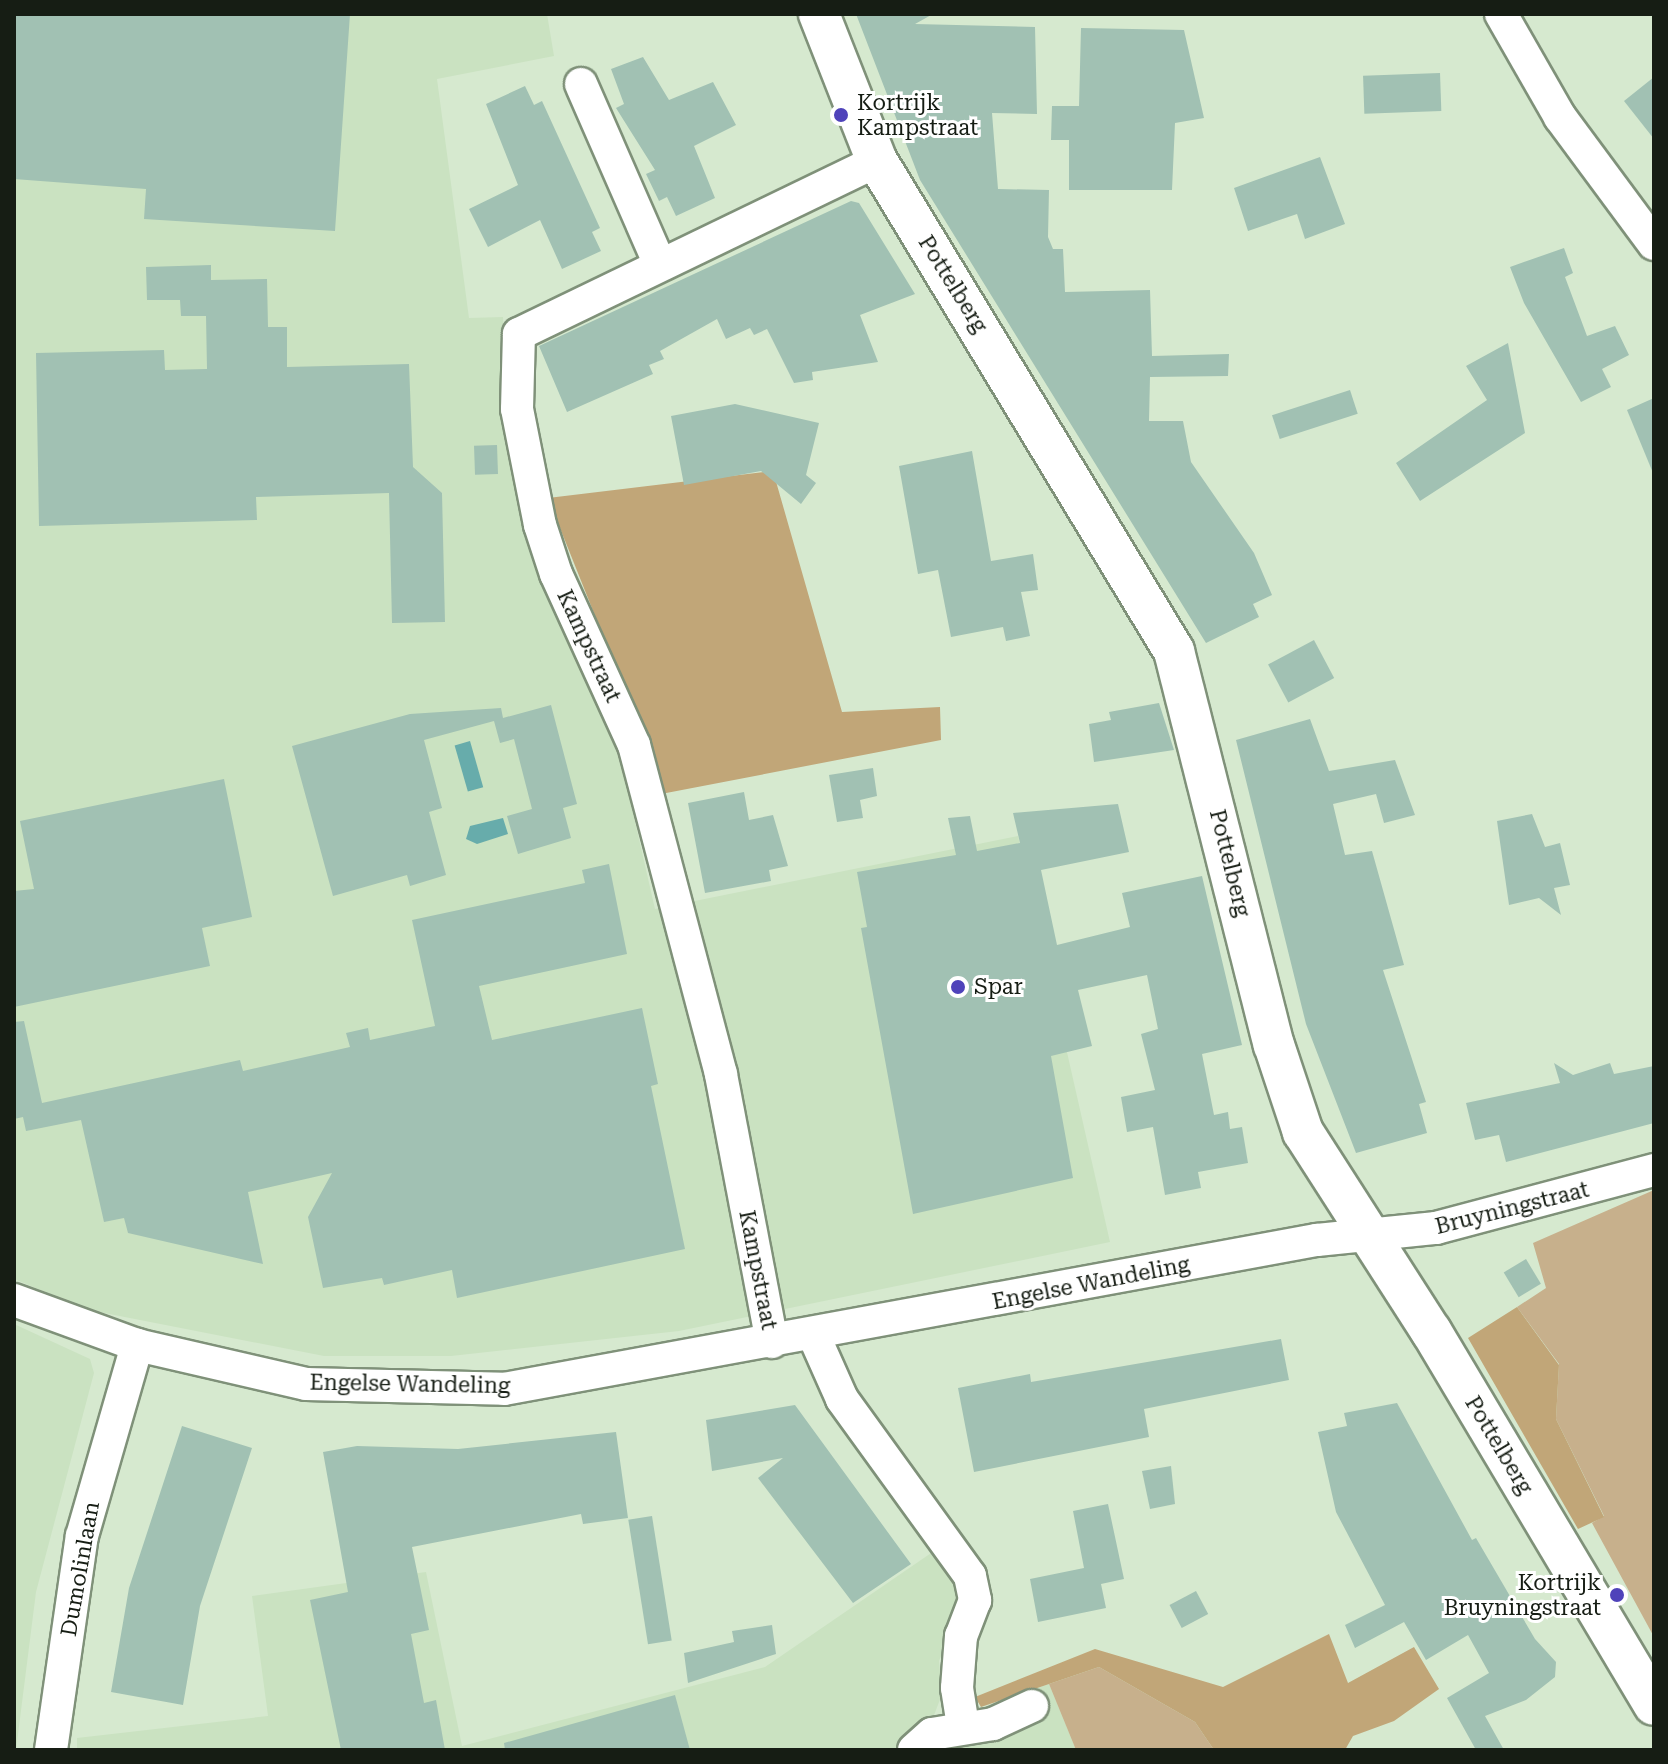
<!DOCTYPE html>
<html>
<head>
<meta charset="utf-8">
<style>
	body { margin:0 }
	#map { position:relative; width:1668px; height:1764px; overflow:hidden; background:#d6e9cf; font-family:"Roboto Serif",serif }
	div>[style] { position:absolute }
	[style*='--x'] { left:calc(var(--x)*1px); top:calc(var(--y)*1px); width:calc(var(--w)*1px); rotate:calc(var(--a)*1deg) }
	.built>* { inset:0; background:#cae2c1 }
	.green>* { inset:0; background:#c7b08c }
	.forest>* { inset:0; background:#c1a678 }
	.water>* { inset:0; background:#67acab; transform-origin:0 0 }
	.building>* { inset:0; background:#a1c1b3; transform-origin:0 0 }
	.roads { filter:drop-shadow(2px 0 #7f9179) drop-shadow(-2px 0 #7f9179) drop-shadow(0 2px #7f9179) drop-shadow(0 -2px #7f9179) }
	.minor>* { height:32px; margin:-16px; padding:0 16px; transform-origin:16px; border-radius:16px; background:#fff }
	.major>* { height:40px; margin:-20px; padding:0 20px; transform-origin:20px; border-radius:20px; background:#fff }
	.dots>* { width:22px; height:22px; translate:-50% -50%; box-sizing:border-box; border:4px solid #fff; border-radius:50% }
	span { translate:-50% -50%; white-space:nowrap; text-align:center; line-height:1.15; -webkit-text-stroke:6px #fff; paint-order:stroke }
	.poi-label { font-size:22px; color:#161d14 }
	.left { translate:0 -50%; text-align:left }
	.right { translate:-100% -50%; text-align:right }
	.street-label { font-size:22px; color:#161d14 }
	.frame { position:absolute; inset:0; border:16px solid #161d14; pointer-events:none }
</style>
</head>
<body>
<div id="map">
	<div class="built">
		<div style="clip-path:polygon(14px 14px,547px 14px,554px 56px,437px 79px,469px 318px,503px 317px,506px 419px,617px 743px,655px 909px,1018px 836px,1110px 1242px,679px 1331px,451px 1356px,324px 1356px,89px 1310px,14px 1279px)"></div>
		<div style="clip-path:polygon(14px 1324px,90px 1359px,94px 1373px,36px 1592px,16px 1750px)"></div>
		<div style="clip-path:polygon(937px 1549px,958px 1591px,957px 1617px,939px 1661px,942px 1694px,930px 1726px,1049px 1684px,1076px 1750px,77px 1750px,77px 1738px,268px 1716px,252px 1596px,426px 1572px,462px 1746px,765px 1667px)"></div>
	</div>
	<div class="green">
		<div style="clip-path:polygon(1654px 1190px,1654px 1637px,1592px 1523px,1604px 1516px,1556px 1419px,1559px 1364px,1517px 1307px,1546px 1288px,1533px 1243px)"></div>
		<div style="clip-path:polygon(1099px 1667px,1195px 1722px,1214px 1750px,1076px 1750px,1049px 1684px)"></div>
	</div>
	<div class="forest">
		<div style="clip-path:polygon(773px 471px,842px 712px,940px 707px,941px 740px,661px 794px,655px 766px,548px 498px)"></div>
		<div style="clip-path:polygon(1517px 1307px,1559px 1365px,1556px 1419px,1604px 1517px,1578px 1529px,1468px 1338px)"></div>
		<div style="clip-path:polygon(1329px 1634px,1348px 1683px,1414px 1647px,1439px 1689px,1394px 1721px,1353px 1736px,1345px 1750px,1214px 1750px,1195px 1722px,1099px 1667px,981px 1707px,975px 1697px,1095px 1649px,1223px 1687px)"></div>
	</div>
	<div class="water">
		<div style="left:470px;top:741px;width:48px;height:16px;rotate:74deg"></div>
		<div style="clip-path:polygon(503px 818px,508px 834px,477px 844px,466px 839px,470px 826px)"></div>
	</div>
	<div class="building">
		<div style="clip-path:polygon(14px 14px,350px 14px,335px 231px,144px 219px,146px 189px,14px 179px)"></div>
		<div style="clip-path:polygon(856px 14px,933px 14px,915px 24px,1035px 27px,1037px 114px,992px 113px,998px 189px,1049px 190px,1048px 237px,1053px 249px,1063px 249px,1065px 292px,1150px 290px,1152px 356px,1229px 354px,1228px 376px,1150px 377px,1149px 421px,1183px 421px,1191px 462px,1254px 553px,1272px 595px,1253px 604px,1259px 617px,1206px 643px,920px 180px)"></div>
		<div style="clip-path:polygon(1081px 28px,1184px 30px,1204px 118px,1175px 123px,1172px 190px,1069px 190px,1069px 140px,1051px 140px,1052px 106px,1079px 106px)"></div>
		<div style="clip-path:polygon(643px 57px,669px 100px,713px 82px,736px 125px,694px 146px,715px 198px,676px 216px,667px 197px,659px 201px,646px 174px,655px 170px,616px 108px,624px 104px,611px 69px)"></div>
		<div style="left:1440px;top:73px;width:38px;height:77px;rotate:88deg"></div>
		<div style="clip-path:polygon(1654px 77px,1654px 139px,1624px 101px)"></div>
		<div style="clip-path:polygon(525px 86px,534px 105px,542px 101px,600px 228px,592px 232px,601px 251px,562px 269px,540px 220px,488px 247px,469px 209px,518px 185px,486px 104px)"></div>
		<div style="clip-path:polygon(1320px 157px,1345px 224px,1305px 239px,1297px 214px,1248px 231px,1234px 188px)"></div>
		<div style="clip-path:polygon(851px 201px,859px 203px,915px 294px,860px 315px,878px 362px,812px 372px,813px 380px,794px 383px,767px 329px,754px 335px,750px 328px,726px 339px,717px 319px,660px 351px,664px 359px,649px 365px,653px 374px,567px 412px,539px 346px)"></div>
		<div style="clip-path:polygon(1564px 248px,1573px 273px,1565px 277px,1587px 336px,1615px 326px,1629px 355px,1602px 369px,1611px 387px,1581px 402px,1524px 303px,1510px 267px)"></div>
		<div style="clip-path:polygon(211px 265px,211px 280px,267px 279px,268px 327px,287px 327px,287px 367px,409px 364px,413px 467px,442px 493px,445px 622px,392px 623px,389px 493px,256px 497px,257px 520px,39px 526px,36px 353px,164px 350px,165px 370px,207px 369px,206px 316px,181px 316px,180px 300px,147px 300px,146px 267px)"></div>
		<div style="clip-path:polygon(1508px 343px,1525px 433px,1420px 501px,1396px 463px,1487px 400px,1466px 366px)"></div>
		<div style="left:1350px;top:390px;width:25px;height:82px;rotate:72deg"></div>
		<div style="clip-path:polygon(1654px 398px,1654px 473px,1653px 473px,1627px 410px)"></div>
		<div style="clip-path:polygon(735px 404px,819px 423px,806px 475px,816px 483px,801px 504px,761px 471px,684px 485px,671px 416px)"></div>
		<div style="left:497px;top:445px;width:29px;height:23px;rotate:88deg"></div>
		<div style="clip-path:polygon(972px 451px,991px 561px,1033px 554px,1038px 590px,1021px 592px,1030px 636px,1006px 641px,1003px 627px,951px 637px,938px 570px,918px 574px,899px 466px)"></div>
		<div style="left:1314px;top:640px;width:43px;height:52px;rotate:62deg"></div>
		<div style="clip-path:polygon(1159px 703px,1174px 750px,1094px 762px,1089px 724px,1111px 720px,1109px 712px)"></div>
		<div style="clip-path:polygon(551px 705px,577px 804px,563px 808px,571px 838px,518px 854px,507px 816px,532px 809px,514px 739px,500px 743px,494px 721px,424px 740px,442px 808px,429px 812px,446px 875px,410px 886px,407px 875px,333px 896px,292px 746px,410px 714px,501px 708px,503px 718px)"></div>
		<div style="clip-path:polygon(1310px 719px,1329px 771px,1395px 760px,1415px 815px,1384px 823px,1376px 794px,1333px 804px,1345px 855px,1372px 851px,1404px 965px,1383px 970px,1426px 1102px,1419px 1104px,1427px 1133px,1356px 1153px,1306px 1024px,1236px 740px)"></div>
		<div style="clip-path:polygon(873px 768px,877px 796px,860px 800px,863px 818px,837px 822px,829px 775px)"></div>
		<div style="clip-path:polygon(224px 779px,252px 917px,202px 928px,210px 966px,14px 1007px,14px 891px,34px 889px,20px 821px)"></div>
		<div style="clip-path:polygon(744px 792px,749px 820px,773px 815px,788px 866px,769px 870px,771px 881px,705px 893px,688px 803px)"></div>
		<div style="clip-path:polygon(1118px 804px,1129px 852px,1041px 870px,1057px 945px,1130px 927px,1122px 893px,1202px 876px,1242px 1045px,1202px 1054px,1214px 1115px,1228px 1112px,1230px 1129px,1242px 1127px,1248px 1163px,1198px 1172px,1201px 1188px,1165px 1195px,1153px 1127px,1127px 1132px,1121px 1097px,1155px 1090px,1141px 1034px,1158px 1029px,1147px 975px,1078px 990px,1092px 1046px,1051px 1056px,1073px 1178px,913px 1214px,861px 928px,867px 927px,857px 872px,956px 855px,948px 818px,970px 816px,977px 851px,1020px 843px,1013px 813px)"></div>
		<div style="clip-path:polygon(1532px 814px,1545px 847px,1560px 843px,1570px 885px,1554px 888px,1561px 915px,1539px 898px,1509px 905px,1497px 821px)"></div>
		<div style="clip-path:polygon(609px 864px,627px 954px,479px 986px,492px 1040px,642px 1008px,658px 1084px,651px 1086px,685px 1249px,457px 1298px,452px 1270px,384px 1285px,382px 1278px,323px 1288px,308px 1217px,332px 1173px,248px 1192px,263px 1264px,128px 1233px,124px 1218px,104px 1222px,81px 1120px,26px 1131px,23px 1117px,14px 1119px,14px 1022px,24px 1021px,42px 1103px,240px 1060px,243px 1071px,350px 1047px,346px 1033px,368px 1028px,370px 1040px,435px 1026px,412px 920px,585px 883px,582px 870px)"></div>
		<div style="clip-path:polygon(1554px 1063px,1573px 1075px,1610px 1063px,1614px 1074px,1654px 1066px,1654px 1123px,1506px 1162px,1499px 1135px,1475px 1140px,1466px 1103px,1560px 1083px)"></div>
		<div style="left:1526px;top:1259px;width:29px;height:26px;rotate:59deg"></div>
		<div style="clip-path:polygon(1281px 1339px,1289px 1380px,1144px 1409px,1149px 1437px,974px 1472px,958px 1388px,1030px 1374px,1031px 1382px)"></div>
		<div style="clip-path:polygon(1397px 1403px,1472px 1540px,1476px 1538px,1535px 1639px,1556px 1662px,1555px 1677px,1526px 1700px,1485px 1716px,1504px 1750px,1476px 1750px,1447px 1698px,1489px 1673px,1468px 1635px,1426px 1660px,1404px 1622px,1355px 1648px,1345px 1625px,1385px 1605px,1336px 1512px,1318px 1432px,1347px 1426px,1344px 1413px)"></div>
		<div style="clip-path:polygon(795px 1405px,911px 1564px,853px 1603px,758px 1478px,783px 1458px,712px 1471px,706px 1420px)"></div>
		<div style="clip-path:polygon(182px 1426px,252px 1448px,200px 1606px,183px 1705px,111px 1692px,129px 1588px)"></div>
		<div style="clip-path:polygon(616px 1432px,628px 1518px,583px 1524px,581px 1514px,412px 1547px,429px 1630px,411px 1634px,424px 1703px,436px 1700px,445px 1750px,341px 1750px,310px 1600px,348px 1592px,323px 1452px,357px 1446px,458px 1449px)"></div>
		<div style="clip-path:polygon(1171px 1466px,1175px 1504px,1150px 1509px,1142px 1471px)"></div>
		<div style="clip-path:polygon(1108px 1504px,1124px 1579px,1101px 1584px,1106px 1608px,1038px 1622px,1030px 1579px,1084px 1568px,1073px 1511px)"></div>
		<div style="left:652px;top:1516px;width:126px;height:24px;rotate:81deg"></div>
		<div style="left:1196px;top:1591px;width:26px;height:30px;rotate:62deg"></div>
		<div style="clip-path:polygon(772px 1625px,776px 1654px,688px 1683px,684px 1653px,734px 1642px,732px 1631px)"></div>
		<div style="clip-path:polygon(675px 1695px,690px 1750px,505px 1750px,504px 1743px)"></div>
	</div>
	<div class="roads">
		<div class="minor">
			<div style="--x:1501;--y:14;--w:119;--a:60.2"></div>
			<div style="--x:1560;--y:117;--w:158;--a:53.5"></div>
			<div style="--x:581;--y:84;--w:197;--a:66.4"></div>
			<div style="--x:14;--y:1300;--w:131;--a:20.1"></div>
			<div style="--x:137;--y:1345;--w:173;--a:13"></div>
			<div style="--x:306;--y:1384;--w:198;--a:1.4"></div>
			<div style="--x:504;--y:1389;--w:827;--a:-10.39"></div>
			<div style="--x:1317;--y:1240;--w:120;--a:-5.8"></div>
			<div style="--x:1436;--y:1228;--w:226;--a:-14.9"></div>
			<div style="--x:814;--y:1336;--w:69;--a:66"></div>
			<div style="--x:842;--y:1399;--w:218;--a:54.1"></div>
			<div style="--x:970;--y:1576;--w:25;--a:78"></div>
			<div style="--x:975;--y:1600;--w:39;--a:111"></div>
			<div style="--x:961;--y:1636;--w:52;--a:94.4"></div>
			<div style="--x:957;--y:1688;--w:39;--a:81"></div>
			<div style="--x:772;--y:1342;--w:273;--a:-100.8"></div>
			<div style="--x:721;--y:1074;--w:340;--a:-104.8"></div>
			<div style="--x:634;--y:745;--w:188;--a:-114.5"></div>
			<div style="--x:556;--y:574;--w:52;--a:-108.1"></div>
			<div style="--x:540;--y:525;--w:118;--a:-101.2"></div>
			<div style="--x:517;--y:409;--w:75;--a:-88.5"></div>
			<div style="--x:519;--y:334;--w:398;--a:-25.8"></div>
			<div style="--x:51;--y:1750;--w:216;--a:-81.8"></div>
			<div style="--x:82;--y:1536;--w:199;--a:-73.9"></div>
			<div style="--x:914;--y:1750;--w:24;--a:-42"></div>
			<div style="--x:932;--y:1734;--w:62;--a:-9.3"></div>
			<div style="--x:993;--y:1724;--w:43;--a:-24.8"></div>
		</div>
		<div class="major">
			<div style="--x:819;--y:14;--w:158;--a:68.5"></div>
			<div style="--x:877;--y:161;--w:573;--a:58.78"></div>
			<div style="--x:1174;--y:651;--w:406;--a:75.8"></div>
			<div style="--x:1274;--y:1045;--w:92;--a:71.6"></div>
			<div style="--x:1303;--y:1132;--w:237;--a:57.3"></div>
			<div style="--x:1431;--y:1331;--w:435;--a:59.2"></div>
		</div>
	</div>
	<div class="dots">
		<div style="left:841px;top:115px;background:#4f43ba"></div>
		<div style="left:958px;top:987px;background:#4f43ba"></div>
		<div style="left:1617px;top:1595px;background:#4f43ba"></div>
	</div>
	<div class="poi-label">
		<span class="left" style="left:857px;top:115px">Kortrijk<br>Kampstraat</span>
		<span class="left" style="left:974px;top:987px">Spar</span>
		<span class="right" style="left:1601px;top:1595px">Kortrijk<br>Bruyningstraat</span>
	</div>
	<div class="street-label">
		<span style="left:953px;top:284px;rotate:58deg">Pottelberg</span>
		<span style="left:589px;top:646px;rotate:65deg">Kampstraat</span>
		<span style="left:1230px;top:863px;rotate:76deg">Pottelberg</span>
		<span style="left:1512px;top:1208px;rotate:-14deg">Bruyningstraat</span>
		<span style="left:758px;top:1270px;rotate:79deg">Kampstraat</span>
		<span style="left:1091px;top:1283px;rotate:-11deg">Engelse Wandeling</span>
		<span style="left:410px;top:1384px;rotate:1deg">Engelse Wandeling</span>
		<span style="left:1499px;top:1445px;rotate:59deg">Pottelberg</span>
		<span style="left:80px;top:1569px;rotate:-80deg">Dumolinlaan</span>
	</div>
	<div class="frame"></div>
</div>
</body>
</html>
